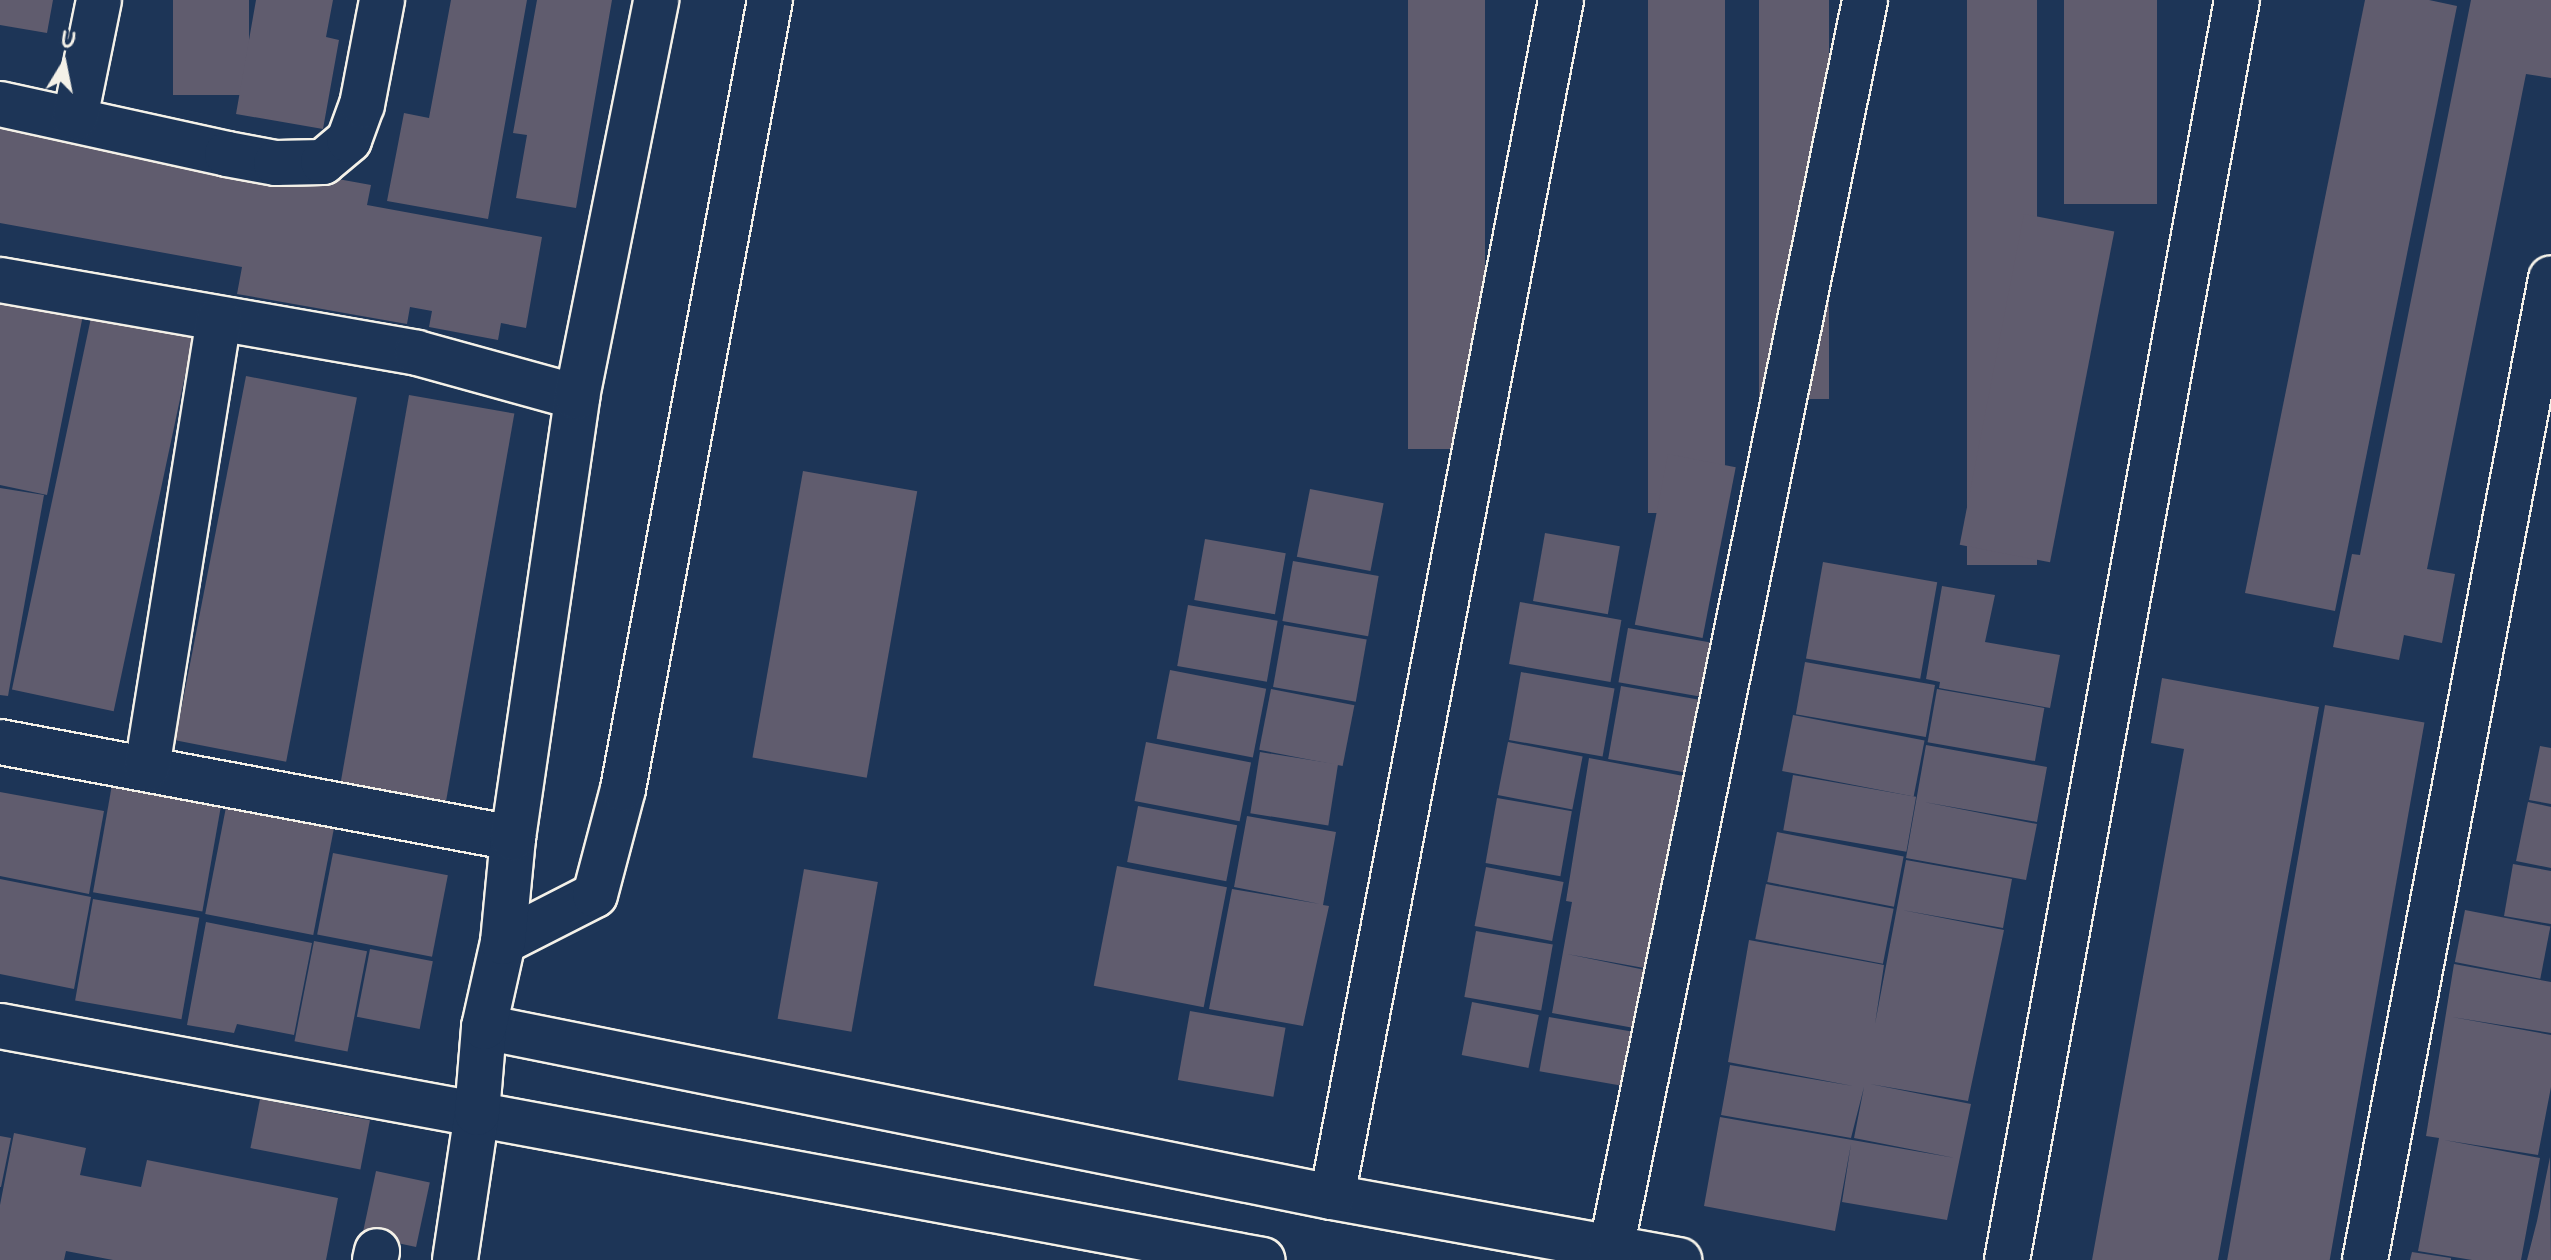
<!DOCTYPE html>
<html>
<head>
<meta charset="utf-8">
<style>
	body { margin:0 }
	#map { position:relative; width:2551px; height:1260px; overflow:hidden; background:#1d3557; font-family:Pangolin,sans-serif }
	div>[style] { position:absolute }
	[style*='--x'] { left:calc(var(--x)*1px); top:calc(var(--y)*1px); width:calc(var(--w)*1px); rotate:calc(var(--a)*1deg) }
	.building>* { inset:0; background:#605c6e; transform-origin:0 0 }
	.roads { filter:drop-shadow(2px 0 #f4f1e8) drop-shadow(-2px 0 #f4f1e8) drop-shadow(0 2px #f4f1e8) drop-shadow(0 -2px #f4f1e8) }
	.street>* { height:44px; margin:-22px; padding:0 22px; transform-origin:22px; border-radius:22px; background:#1d3557 }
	span { translate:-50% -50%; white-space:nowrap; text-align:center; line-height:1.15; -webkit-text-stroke:6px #1d3557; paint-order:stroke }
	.north { position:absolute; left:24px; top:24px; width:80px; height:80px; -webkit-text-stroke:6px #1d3557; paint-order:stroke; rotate:10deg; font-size:22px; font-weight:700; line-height:32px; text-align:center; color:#f4f1e8 }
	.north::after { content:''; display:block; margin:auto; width:28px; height:36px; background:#f4f1e8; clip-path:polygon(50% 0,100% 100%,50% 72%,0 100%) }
</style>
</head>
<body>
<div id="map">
	<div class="building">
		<div style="clip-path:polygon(0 0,53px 0,47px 33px,0 25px)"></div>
		<div style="left:173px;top:0;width:76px;height:95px"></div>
		<div style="clip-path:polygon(256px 0,333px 0,326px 37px,339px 40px,323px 129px,236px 114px)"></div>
		<div style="clip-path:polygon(451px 0,527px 0,488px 219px,387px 201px,404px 113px,429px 118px)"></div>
		<div style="clip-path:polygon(537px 0,612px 0,576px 208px,516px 198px,527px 135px,513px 133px)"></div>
		<div style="left:1408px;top:0;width:77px;height:449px"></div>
		<div style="left:1648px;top:0;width:77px;height:513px"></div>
		<div style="left:1759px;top:0;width:70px;height:399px"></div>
		<div style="left:1967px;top:0;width:70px;height:565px"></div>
		<div style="left:2064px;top:0;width:93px;height:204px"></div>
		<div style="clip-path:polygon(2365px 0,2429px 0,2457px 6px,2335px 611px,2245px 593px)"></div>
		<div style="clip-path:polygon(2471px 0,2551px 0,2551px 78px,2526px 74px,2427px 569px,2455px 574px,2442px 643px,2404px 635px,2399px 660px,2333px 647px,2352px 554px,2360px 555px)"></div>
		<div style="clip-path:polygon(0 118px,371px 185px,367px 205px,542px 237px,526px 328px,501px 323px,498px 340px,429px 327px,432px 311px,410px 307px,407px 324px,237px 294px,242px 267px,0 223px)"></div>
		<div style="left:2024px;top:214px;width:92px;height:337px;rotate:11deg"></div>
		<div style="clip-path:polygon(0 293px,84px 310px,47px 495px,0 485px)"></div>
		<div style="left:92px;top:313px;width:104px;height:385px;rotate:12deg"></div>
		<div style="left:246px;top:376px;width:113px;height:371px;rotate:11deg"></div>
		<div style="left:409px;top:395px;width:107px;height:395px;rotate:10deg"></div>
		<div style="left:1668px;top:454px;width:69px;height:174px;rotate:11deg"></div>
		<div style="left:803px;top:471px;width:116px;height:291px;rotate:10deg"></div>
		<div style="clip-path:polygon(0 488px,44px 495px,8px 696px,0 695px)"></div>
		<div style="left:1310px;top:489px;width:75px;height:69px;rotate:11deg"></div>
		<div style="left:1545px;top:533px;width:76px;height:69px;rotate:10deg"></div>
		<div style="left:1205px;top:539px;width:82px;height:62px;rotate:10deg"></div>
		<div style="left:1293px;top:561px;width:87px;height:61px;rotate:10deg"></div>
		<div style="left:1823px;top:562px;width:116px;height:98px;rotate:10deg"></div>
		<div style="clip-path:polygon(1942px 586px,1995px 595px,1985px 642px,2060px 655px,2050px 708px,1939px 688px,1940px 682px,1926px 679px)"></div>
		<div style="left:1520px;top:602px;width:103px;height:63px;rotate:10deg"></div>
		<div style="left:1188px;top:605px;width:91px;height:62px;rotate:10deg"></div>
		<div style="left:1284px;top:625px;width:84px;height:63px;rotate:10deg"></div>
		<div style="left:1628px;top:628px;width:97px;height:55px;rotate:10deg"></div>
		<div style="left:1805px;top:662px;width:132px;height:53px;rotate:10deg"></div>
		<div style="left:1170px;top:670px;width:98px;height:70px;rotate:11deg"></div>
		<div style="left:1521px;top:672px;width:95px;height:69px;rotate:10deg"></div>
		<div style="clip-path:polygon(2162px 678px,2319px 707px,2218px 1260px,2092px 1260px,2184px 749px,2151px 743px)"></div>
		<div style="left:1621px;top:686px;width:94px;height:74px;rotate:10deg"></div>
		<div style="left:1271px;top:689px;width:85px;height:62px;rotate:11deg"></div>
		<div style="left:1937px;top:689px;width:109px;height:54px;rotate:10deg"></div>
		<div style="left:2325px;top:705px;width:101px;height:564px;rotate:10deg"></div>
		<div style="left:1793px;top:715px;width:134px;height:57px;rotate:11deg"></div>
		<div style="left:1146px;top:742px;width:107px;height:60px;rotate:11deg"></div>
		<div style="left:1508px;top:742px;width:76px;height:54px;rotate:11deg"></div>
		<div style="clip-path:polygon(1926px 745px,2047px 767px,2037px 822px,1924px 802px,2037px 824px,2026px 880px,1906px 858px)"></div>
		<div style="clip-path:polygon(2540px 746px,2551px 748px,2551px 804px,2529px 800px)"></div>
		<div style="left:1260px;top:752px;width:79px;height:62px;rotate:9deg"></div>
		<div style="clip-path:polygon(1589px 758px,1694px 778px,1655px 970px,1567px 954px,1655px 972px,1645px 1030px,1552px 1013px,1572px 902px,1566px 901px)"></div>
		<div style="left:1793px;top:775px;width:125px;height:56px;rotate:10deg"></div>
		<div style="left:113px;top:779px;width:111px;height:115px;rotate:10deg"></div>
		<div style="clip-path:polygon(0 792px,104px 811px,89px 894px,0 876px)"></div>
		<div style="left:1497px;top:798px;width:76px;height:66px;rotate:10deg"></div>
		<div style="left:227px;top:802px;width:110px;height:114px;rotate:11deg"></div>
		<div style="clip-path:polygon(2528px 802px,2551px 807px,2551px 868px,2516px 861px)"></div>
		<div style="left:1138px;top:806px;width:101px;height:57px;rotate:11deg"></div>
		<div style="clip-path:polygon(1247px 816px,1336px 832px,1323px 905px,1329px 906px,1303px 1026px,1209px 1009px,1232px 889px,1320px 904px,1234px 887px)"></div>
		<div style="left:1777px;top:832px;width:129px;height:51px;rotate:11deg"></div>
		<div style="left:333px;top:853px;width:117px;height:83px;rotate:11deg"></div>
		<div style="clip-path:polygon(1906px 860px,2012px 879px,2003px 928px,1902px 910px,2004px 930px,1968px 1101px,1870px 1084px,1971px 1104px,1947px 1220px,1842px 1202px,1851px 1144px,1835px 1231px,1704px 1206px,1720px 1117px,1955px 1158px,1854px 1138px,1864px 1087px,1851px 1138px,1721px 1115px,1730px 1065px,1853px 1086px,1728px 1062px,1749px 940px,1884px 965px,1875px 1024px)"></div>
		<div style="clip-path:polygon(2513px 864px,2551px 871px,2551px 924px,2504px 916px)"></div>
		<div style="left:1117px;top:866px;width:112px;height:122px;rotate:11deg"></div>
		<div style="left:1486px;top:867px;width:79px;height:60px;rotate:11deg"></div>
		<div style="left:804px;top:869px;width:75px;height:152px;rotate:10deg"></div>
		<div style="clip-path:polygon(0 879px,91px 897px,74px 989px,0 974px)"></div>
		<div style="left:1766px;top:884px;width:130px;height:56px;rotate:11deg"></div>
		<div style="left:93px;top:899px;width:108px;height:103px;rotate:10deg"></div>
		<div style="left:2465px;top:910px;width:87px;height:53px;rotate:11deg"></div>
		<div style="clip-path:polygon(206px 922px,312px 943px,294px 1035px,237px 1024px,234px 1033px,187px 1025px)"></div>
		<div style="left:1476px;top:931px;width:78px;height:67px;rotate:10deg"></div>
		<div style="left:314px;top:941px;width:54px;height:102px;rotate:11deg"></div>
		<div style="left:370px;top:949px;width:64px;height:69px;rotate:11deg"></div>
		<div style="clip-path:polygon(2454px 964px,2551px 982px,2551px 1033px,2452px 1017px,2551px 1035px,2551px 1087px,2538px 1155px,2444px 1140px,2540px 1158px,2521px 1260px,2472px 1260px,2418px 1251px,2439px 1138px,2426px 1136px)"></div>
		<div style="left:1472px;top:1002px;width:68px;height:54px;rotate:11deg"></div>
		<div style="left:1190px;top:1011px;width:97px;height:70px;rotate:10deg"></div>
		<div style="left:1549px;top:1017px;width:101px;height:55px;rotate:10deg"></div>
		<div style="left:260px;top:1099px;width:112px;height:50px;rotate:11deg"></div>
		<div style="clip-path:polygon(14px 1133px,86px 1148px,80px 1175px,141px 1187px,147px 1160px,338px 1198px,326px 1260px,113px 1260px,66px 1251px,64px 1260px,0 1260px,0 1205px)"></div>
		<div style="clip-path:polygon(0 1136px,11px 1138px,1px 1187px,0 1187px)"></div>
		<div style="clip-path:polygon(2550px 1157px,2551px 1260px,2527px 1260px,2537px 1221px)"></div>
		<div style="left:376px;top:1171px;width:55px;height:66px;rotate:12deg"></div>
		<div style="clip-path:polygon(2412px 1252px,2451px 1258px,2451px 1260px,2410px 1260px)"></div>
	</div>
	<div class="roads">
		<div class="street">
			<div style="--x:0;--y:104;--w:232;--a:12.4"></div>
			<div style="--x:227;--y:154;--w:50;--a:10.4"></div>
			<div style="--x:276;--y:163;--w:47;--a:-1.2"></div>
			<div style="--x:323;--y:162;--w:34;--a:-40"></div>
			<div style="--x:349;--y:140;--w:37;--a:-70"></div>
			<div style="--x:362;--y:105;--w:107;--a:-79.2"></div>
			<div style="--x:75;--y:118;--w:120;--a:-78.5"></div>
			<div style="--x:0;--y:280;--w:423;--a:9.9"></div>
			<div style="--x:417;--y:353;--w:166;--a:15.4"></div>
			<div style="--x:0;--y:742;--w:522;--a:10.6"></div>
			<div style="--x:147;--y:768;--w:454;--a:-80.9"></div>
			<div style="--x:503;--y:942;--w:103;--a:-27.1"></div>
			<div style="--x:595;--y:895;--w:110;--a:-75.2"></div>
			<div style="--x:623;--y:789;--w:803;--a:-79.45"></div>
			<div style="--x:0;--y:1026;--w:1284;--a:10.5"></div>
			<div style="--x:484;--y:1027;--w:865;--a:11.34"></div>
			<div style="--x:1332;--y:1197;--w:353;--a:10.3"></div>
			<div style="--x:1332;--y:1197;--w:1219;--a:-79.17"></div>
			<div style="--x:1611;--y:1249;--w:1275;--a:-78.5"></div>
			<div style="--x:375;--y:1260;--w:9;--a:-77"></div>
			<div style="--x:455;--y:1260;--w:149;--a:-81.5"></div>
			<div style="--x:477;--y:1113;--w:86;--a:-85.3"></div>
			<div style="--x:484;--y:1027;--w:87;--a:-77.4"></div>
			<div style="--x:503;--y:942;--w:104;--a:-84.5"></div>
			<div style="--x:513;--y:838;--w:446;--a:-81.7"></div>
			<div style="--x:577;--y:397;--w:405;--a:-78.7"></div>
			<div style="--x:2007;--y:1260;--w:1281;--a:-79.66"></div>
			<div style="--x:2365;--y:1260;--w:999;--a:-79.27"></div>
		</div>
	</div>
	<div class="north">U</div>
</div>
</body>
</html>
